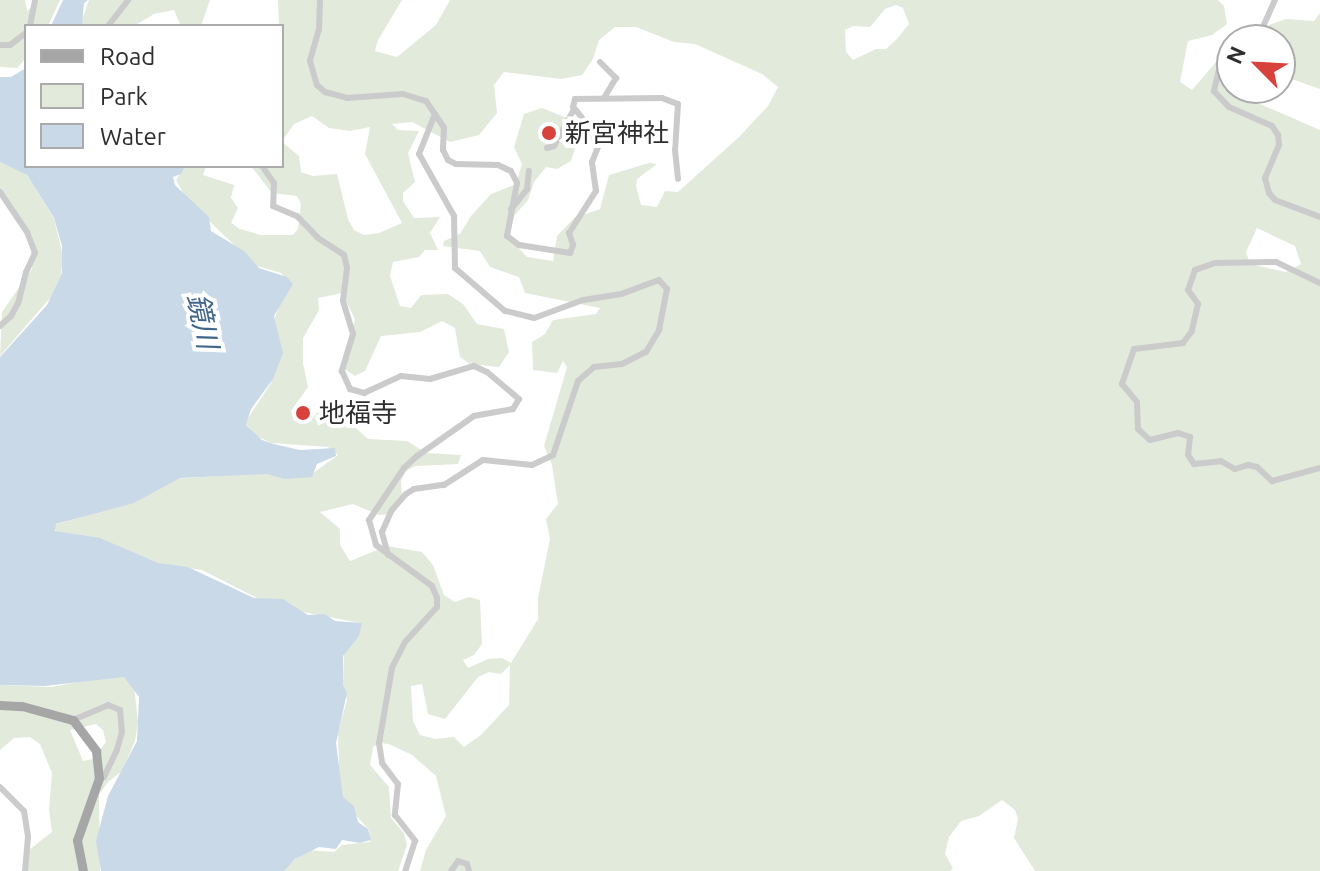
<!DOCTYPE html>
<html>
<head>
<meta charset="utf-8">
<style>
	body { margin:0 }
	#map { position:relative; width:1320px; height:871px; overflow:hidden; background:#fff; font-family:Ubuntu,"Noto Sans JP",sans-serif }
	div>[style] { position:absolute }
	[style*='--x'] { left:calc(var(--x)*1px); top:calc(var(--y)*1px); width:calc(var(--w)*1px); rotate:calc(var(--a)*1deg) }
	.green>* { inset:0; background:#e2eadc }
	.water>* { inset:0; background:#cad9e8 }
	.minor>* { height:6px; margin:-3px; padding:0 3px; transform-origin:3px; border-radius:3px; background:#cbcbcb }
	.primary>* { height:9px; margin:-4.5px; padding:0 4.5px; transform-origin:4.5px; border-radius:4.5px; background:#a6a6a6 }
	.dots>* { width:22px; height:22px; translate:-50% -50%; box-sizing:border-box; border:4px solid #fff; border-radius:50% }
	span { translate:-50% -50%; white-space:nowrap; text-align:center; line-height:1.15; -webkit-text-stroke:8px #fff; paint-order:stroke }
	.poi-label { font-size:26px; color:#2e2e2e }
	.left { translate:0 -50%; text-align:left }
	.water-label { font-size:28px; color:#426689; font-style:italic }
	.legend { position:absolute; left:24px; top:24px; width:260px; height:144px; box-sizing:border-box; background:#fff; border:2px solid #ababab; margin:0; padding:10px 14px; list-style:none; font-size:24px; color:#2e2e2e }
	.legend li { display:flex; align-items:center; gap:16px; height:40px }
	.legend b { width:40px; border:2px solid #ababab }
	.north { position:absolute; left:1216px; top:24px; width:80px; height:80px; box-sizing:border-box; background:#fff; border:2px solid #ababab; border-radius:50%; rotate:294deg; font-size:22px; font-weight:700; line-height:32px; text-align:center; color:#2e2e2e }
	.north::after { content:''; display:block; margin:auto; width:28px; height:36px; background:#d7423d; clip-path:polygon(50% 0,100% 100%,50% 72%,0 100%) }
</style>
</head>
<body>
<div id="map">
	<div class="green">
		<div style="clip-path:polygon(0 0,25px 0,27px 11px,39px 0,60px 0,48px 26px,26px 26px,26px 58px,17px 68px,0 67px)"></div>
		<div style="clip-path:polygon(89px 0,210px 0,201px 26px,181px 26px,174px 10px,154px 14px,134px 26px,80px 26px)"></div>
		<div style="clip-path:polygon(evenodd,278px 0,402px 0,378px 40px,375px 51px,397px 57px,436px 25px,450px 0,1218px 0,1224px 6px,1227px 24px,1212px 35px,1188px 41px,1180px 82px,1192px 90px,1216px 62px,1232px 53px,1232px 88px,1255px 88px,1253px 101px,1320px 130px,1320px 871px,1035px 871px,1014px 838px,1018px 819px,1015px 810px,1002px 800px,979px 816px,961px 821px,949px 837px,945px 854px,953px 868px,950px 871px,420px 871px,426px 850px,446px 816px,436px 776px,412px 755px,389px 744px,379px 743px,373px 747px,370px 765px,389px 787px,391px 818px,404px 833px,407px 845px,398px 871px,282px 871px,306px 850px,334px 852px,342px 845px,370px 842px,369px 830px,340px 797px,338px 732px,347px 700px,343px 685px,344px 652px,360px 623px,303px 612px,286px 601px,261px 600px,202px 570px,161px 564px,57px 535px,54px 525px,133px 502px,169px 479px,270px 473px,309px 476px,338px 455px,328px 447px,272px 443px,256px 436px,245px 423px,271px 383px,276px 364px,275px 317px,289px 282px,281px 273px,257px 266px,250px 260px,187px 200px,176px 180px,185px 166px,206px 166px,203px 175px,234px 185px,231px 198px,238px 208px,231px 223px,240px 229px,261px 235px,293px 235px,298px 229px,301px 204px,297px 196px,272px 193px,251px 166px,282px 166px,282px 142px,299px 156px,301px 172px,313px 176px,337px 174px,348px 219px,354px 230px,364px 235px,379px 233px,402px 223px,365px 154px,370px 127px,350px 131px,329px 128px,312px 116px,294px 124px,282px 141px,282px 26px,279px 26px,278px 0,896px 5px,903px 8px,909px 24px,896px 40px,886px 49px,876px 49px,853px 60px,846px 52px,845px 30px,853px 26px,870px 27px,885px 9px,896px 5px,278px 0,615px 27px,636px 27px,674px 42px,695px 44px,762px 74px,778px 87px,768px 106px,739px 137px,678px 192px,665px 191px,657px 207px,641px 205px,636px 186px,637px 179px,657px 164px,649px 163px,609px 175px,600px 209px,574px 218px,557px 236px,553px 261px,527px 257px,509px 238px,514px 216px,528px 200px,534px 182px,546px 167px,557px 169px,571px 161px,575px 149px,572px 120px,542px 108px,524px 114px,514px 147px,522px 164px,516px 184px,491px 194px,471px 216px,460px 234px,444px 241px,443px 246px,480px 251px,490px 267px,519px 277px,525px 293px,600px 308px,596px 314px,553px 320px,545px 334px,532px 342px,533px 370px,557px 373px,563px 361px,567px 367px,544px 446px,552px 465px,558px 504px,546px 519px,550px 539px,538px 598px,538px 619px,511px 663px,502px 658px,488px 659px,468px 668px,463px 660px,474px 655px,482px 644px,480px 600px,469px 597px,455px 602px,444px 595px,433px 565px,422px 552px,387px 546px,350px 561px,340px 545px,340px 529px,320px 512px,353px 504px,379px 515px,392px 514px,402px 498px,401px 481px,406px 471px,416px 466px,458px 464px,461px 455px,426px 453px,407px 441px,368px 439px,348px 421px,339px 397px,308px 420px,294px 421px,291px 411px,308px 387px,303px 363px,303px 338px,319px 310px,318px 298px,342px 293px,355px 319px,343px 368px,355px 376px,365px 371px,381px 336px,420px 332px,442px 321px,455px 328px,460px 357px,470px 364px,499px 367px,509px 352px,504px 329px,477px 324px,463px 304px,448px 294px,421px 295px,411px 308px,400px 306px,390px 276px,393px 262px,419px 257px,425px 250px,438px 250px,430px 233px,440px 217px,414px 218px,403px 201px,403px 193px,415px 182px,408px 153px,419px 131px,398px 130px,392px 124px,412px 122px,450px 142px,479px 135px,497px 113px,494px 85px,504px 72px,561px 79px,582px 75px,593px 59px,599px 40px,615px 27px,278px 0,1257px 228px,1295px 246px,1301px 264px,1286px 272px,1250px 264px,1246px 252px,1257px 228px,278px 0,510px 665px,509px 705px,481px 735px,464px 747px,454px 737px,435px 739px,420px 735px,413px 721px,411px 686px,422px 684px,428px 714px,445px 719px,478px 677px,489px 672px,501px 674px,510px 665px)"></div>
		<div style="clip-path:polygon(1320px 13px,1320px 89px,1280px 75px,1280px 40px,1257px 40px,1266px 26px,1286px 19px,1314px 21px)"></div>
		<div style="clip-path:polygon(0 162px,25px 173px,32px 183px,54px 219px,63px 256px,61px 275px,51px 297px,0 356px,2px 312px,32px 269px,31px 249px,21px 221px,0 195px)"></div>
		<div style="clip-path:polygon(evenodd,111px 676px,124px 677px,134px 686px,138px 722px,135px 741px,122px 771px,108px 782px,99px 795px,100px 871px,28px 871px,25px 853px,52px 832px,49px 809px,52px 773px,40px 744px,30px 737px,14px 738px,0 750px,0 685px,51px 687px,111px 676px,96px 724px,103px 730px,106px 742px,93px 759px,83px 761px,70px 730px,96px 724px)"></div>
	</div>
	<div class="water">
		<div style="clip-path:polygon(63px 0,88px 0,84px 3px,82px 26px,51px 26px)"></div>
		<div style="clip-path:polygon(26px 68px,26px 166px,185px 166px,181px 174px,173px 177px,175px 185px,209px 217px,211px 231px,244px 251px,259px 268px,287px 277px,293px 284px,274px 316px,283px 353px,273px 379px,251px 409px,246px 425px,262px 440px,274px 444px,300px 450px,335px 448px,336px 456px,317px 464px,312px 477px,285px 479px,267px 474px,180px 478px,134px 503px,56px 524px,55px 531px,100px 538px,158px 563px,188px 567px,254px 598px,283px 599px,308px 615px,325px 614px,335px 621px,362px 623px,359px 636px,343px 656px,343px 685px,347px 693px,336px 743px,343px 797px,354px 806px,358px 822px,368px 829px,371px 840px,360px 843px,342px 840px,336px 849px,319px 847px,295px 859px,284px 871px,101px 871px,96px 841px,108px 796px,137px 741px,139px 697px,124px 677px,45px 686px,0 685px,0 357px,47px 305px,62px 273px,62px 246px,54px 218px,27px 175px,0 162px,0 77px,11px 77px)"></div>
	</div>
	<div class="minor">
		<div style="--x:320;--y:0;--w:29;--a:92"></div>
		<div style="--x:319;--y:29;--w:33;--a:106"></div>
		<div style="--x:310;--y:61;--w:25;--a:74"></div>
		<div style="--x:317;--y:85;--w:11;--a:41"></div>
		<div style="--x:325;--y:92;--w:23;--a:15"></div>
		<div style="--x:347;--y:98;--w:56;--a:-4.1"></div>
		<div style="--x:403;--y:94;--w:24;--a:17"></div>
		<div style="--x:426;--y:101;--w:32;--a:56"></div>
		<div style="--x:444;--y:128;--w:22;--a:93"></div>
		<div style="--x:443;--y:150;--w:11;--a:63"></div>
		<div style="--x:448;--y:160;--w:9;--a:27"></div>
		<div style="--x:456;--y:164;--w:42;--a:1.4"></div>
		<div style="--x:498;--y:165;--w:14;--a:25"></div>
		<div style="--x:511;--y:171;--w:13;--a:63"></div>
		<div style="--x:517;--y:183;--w:54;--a:100.7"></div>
		<div style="--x:507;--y:236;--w:15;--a:37"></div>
		<div style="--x:519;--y:245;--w:52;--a:8.9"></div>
		<div style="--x:570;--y:253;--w:9;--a:-69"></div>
		<div style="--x:573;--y:245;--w:13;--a:-108"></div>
		<div style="--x:569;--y:233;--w:50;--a:-57.3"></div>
		<div style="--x:596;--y:191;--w:29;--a:-98"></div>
		<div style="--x:592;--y:162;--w:16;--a:-68"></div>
		<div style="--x:598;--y:147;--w:25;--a:-116"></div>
		<div style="--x:587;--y:124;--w:22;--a:-129"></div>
		<div style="--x:573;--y:107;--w:8;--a:-76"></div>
		<div style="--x:575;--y:99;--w:87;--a:-0.7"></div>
		<div style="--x:662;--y:98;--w:17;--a:21"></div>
		<div style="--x:678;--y:104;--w:46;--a:93.7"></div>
		<div style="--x:675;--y:150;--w:29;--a:84"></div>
		<div style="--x:30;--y:26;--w:26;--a:-79"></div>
		<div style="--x:108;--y:26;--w:33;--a:-52"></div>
		<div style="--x:1257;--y:40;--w:44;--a:-65.8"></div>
		<div style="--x:0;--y:45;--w:10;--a:0"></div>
		<div style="--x:10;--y:45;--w:20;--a:-37"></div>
		<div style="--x:1232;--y:57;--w:14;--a:146"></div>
		<div style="--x:1220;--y:65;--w:27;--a:103"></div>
		<div style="--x:1214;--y:91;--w:22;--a:47"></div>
		<div style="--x:1229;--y:107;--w:47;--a:23.8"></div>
		<div style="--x:1272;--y:126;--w:11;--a:56"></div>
		<div style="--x:1278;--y:135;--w:10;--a:84"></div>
		<div style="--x:1279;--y:145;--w:36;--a:113"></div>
		<div style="--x:1265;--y:178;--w:16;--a:75"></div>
		<div style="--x:1269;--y:193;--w:9;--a:49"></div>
		<div style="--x:1275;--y:200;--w:48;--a:20.7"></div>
		<div style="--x:600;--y:62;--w:23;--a:45"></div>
		<div style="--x:616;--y:78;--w:23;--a:121"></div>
		<div style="--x:547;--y:148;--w:7;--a:-16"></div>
		<div style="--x:554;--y:146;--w:42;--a:-61.6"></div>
		<div style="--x:262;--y:166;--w:21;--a:55"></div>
		<div style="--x:274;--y:183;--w:23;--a:92"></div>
		<div style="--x:273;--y:206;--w:26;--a:23"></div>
		<div style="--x:297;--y:216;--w:30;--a:46"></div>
		<div style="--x:318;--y:238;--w:31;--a:33"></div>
		<div style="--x:344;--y:255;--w:13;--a:77"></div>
		<div style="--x:347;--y:268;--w:33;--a:97"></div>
		<div style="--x:343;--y:301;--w:34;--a:73"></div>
		<div style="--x:353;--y:334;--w:39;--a:107"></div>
		<div style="--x:342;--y:371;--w:20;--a:66"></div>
		<div style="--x:350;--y:389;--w:15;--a:16"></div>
		<div style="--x:364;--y:393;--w:41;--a:-24.7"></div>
		<div style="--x:401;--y:376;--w:29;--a:6"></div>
		<div style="--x:430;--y:379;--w:46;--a:-16.5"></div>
		<div style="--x:474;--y:366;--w:14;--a:25"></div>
		<div style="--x:487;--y:372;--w:42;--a:40.2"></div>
		<div style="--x:519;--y:399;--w:12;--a:121"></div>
		<div style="--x:513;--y:409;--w:40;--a:170"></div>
		<div style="--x:474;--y:416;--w:70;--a:144.9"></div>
		<div style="--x:417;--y:456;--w:18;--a:137"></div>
		<div style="--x:404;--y:468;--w:63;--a:123.9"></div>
		<div style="--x:369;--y:520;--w:26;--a:74"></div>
		<div style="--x:376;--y:545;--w:69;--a:36.2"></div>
		<div style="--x:432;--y:586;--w:13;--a:67"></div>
		<div style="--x:437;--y:598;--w:9;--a:90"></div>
		<div style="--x:437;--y:607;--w:47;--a:132.4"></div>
		<div style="--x:405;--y:642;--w:29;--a:117"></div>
		<div style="--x:392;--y:668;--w:76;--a:99.8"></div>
		<div style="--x:379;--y:743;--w:20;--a:81"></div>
		<div style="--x:382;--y:763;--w:26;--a:53"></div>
		<div style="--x:398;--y:784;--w:31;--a:96"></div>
		<div style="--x:395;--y:815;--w:33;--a:52"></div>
		<div style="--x:415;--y:841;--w:32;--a:108"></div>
		<div style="--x:0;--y:192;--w:48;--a:56"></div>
		<div style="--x:27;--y:232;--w:22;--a:69"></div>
		<div style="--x:35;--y:253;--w:21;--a:115"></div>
		<div style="--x:26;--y:272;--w:32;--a:104"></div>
		<div style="--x:18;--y:303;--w:15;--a:118"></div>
		<div style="--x:11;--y:316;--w:15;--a:138"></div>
		<div style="--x:511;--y:209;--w:26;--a:-51"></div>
		<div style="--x:527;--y:189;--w:18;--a:-84"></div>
		<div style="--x:1320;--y:283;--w:49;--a:-154.5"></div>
		<div style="--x:1276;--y:262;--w:61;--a:179.1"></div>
		<div style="--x:1215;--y:263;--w:21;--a:161"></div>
		<div style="--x:1195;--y:270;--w:21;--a:109"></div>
		<div style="--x:1188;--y:290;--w:17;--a:54"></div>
		<div style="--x:1198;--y:304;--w:28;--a:103"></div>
		<div style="--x:1192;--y:331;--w:15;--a:127"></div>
		<div style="--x:1183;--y:343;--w:49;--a:173"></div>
		<div style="--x:1134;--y:349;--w:37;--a:109"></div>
		<div style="--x:1122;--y:384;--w:23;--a:50"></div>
		<div style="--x:1137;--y:402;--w:27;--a:88"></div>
		<div style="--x:1138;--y:429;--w:16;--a:43"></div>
		<div style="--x:1150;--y:440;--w:29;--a:-14"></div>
		<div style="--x:1178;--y:433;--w:13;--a:18"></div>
		<div style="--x:1190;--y:437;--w:18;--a:96"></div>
		<div style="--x:1188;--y:455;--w:11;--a:56"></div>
		<div style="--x:1194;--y:464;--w:27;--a:-6"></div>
		<div style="--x:1221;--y:461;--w:16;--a:30"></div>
		<div style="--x:1235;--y:469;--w:14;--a:-17"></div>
		<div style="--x:1248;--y:465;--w:9;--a:13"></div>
		<div style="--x:1257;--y:467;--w:21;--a:43"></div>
		<div style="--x:1272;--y:481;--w:50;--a:-15.2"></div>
		<div style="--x:388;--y:555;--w:24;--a:-105"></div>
		<div style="--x:382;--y:532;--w:24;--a:-66"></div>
		<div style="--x:392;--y:510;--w:21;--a:-49"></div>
		<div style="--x:406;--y:494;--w:9;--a:-32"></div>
		<div style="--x:414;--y:489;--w:30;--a:-8"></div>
		<div style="--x:444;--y:485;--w:46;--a:-32.7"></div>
		<div style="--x:483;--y:460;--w:49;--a:5.8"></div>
		<div style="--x:532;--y:465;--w:23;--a:-25"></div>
		<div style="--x:553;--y:455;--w:78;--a:-71.3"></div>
		<div style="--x:578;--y:381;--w:21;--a:-41"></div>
		<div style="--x:594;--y:367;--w:28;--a:-6"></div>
		<div style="--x:622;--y:364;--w:27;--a:-27"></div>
		<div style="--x:646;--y:352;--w:26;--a:-59"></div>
		<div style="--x:659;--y:330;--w:42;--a:-79"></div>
		<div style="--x:667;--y:289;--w:12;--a:-132"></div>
		<div style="--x:659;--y:280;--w:40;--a:159.8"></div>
		<div style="--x:621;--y:294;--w:38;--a:171"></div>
		<div style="--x:583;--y:300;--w:52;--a:159.8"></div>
		<div style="--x:534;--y:318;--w:30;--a:-166"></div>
		<div style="--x:505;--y:311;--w:66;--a:-139.3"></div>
		<div style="--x:455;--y:268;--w:52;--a:-91.1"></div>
		<div style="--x:454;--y:216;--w:71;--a:-119.4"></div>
		<div style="--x:419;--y:154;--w:43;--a:-68.2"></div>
		<div style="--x:73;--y:720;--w:38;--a:-23"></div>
		<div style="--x:108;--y:705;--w:13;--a:23"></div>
		<div style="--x:120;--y:710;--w:22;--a:85"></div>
		<div style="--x:122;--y:732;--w:19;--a:106"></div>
		<div style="--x:117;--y:750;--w:30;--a:116"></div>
		<div style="--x:104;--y:777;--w:5;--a:169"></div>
		<div style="--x:0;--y:787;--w:34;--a:45"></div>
		<div style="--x:24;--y:811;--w:26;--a:81"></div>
		<div style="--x:28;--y:837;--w:34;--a:95"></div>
		<div style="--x:451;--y:871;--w:12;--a:-55"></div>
		<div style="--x:458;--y:861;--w:9;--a:18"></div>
		<div style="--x:467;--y:864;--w:7;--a:74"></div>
	</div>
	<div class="primary">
		<div style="--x:0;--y:705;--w:22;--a:3"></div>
		<div style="--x:22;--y:706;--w:53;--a:15.4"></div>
		<div style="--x:73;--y:720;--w:39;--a:53"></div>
		<div style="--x:96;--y:751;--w:27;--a:84"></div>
		<div style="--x:99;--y:778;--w:66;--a:109.5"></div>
		<div style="--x:77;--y:840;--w:32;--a:79"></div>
	</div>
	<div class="dots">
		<div style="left:549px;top:133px;background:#d7423d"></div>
		<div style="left:303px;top:413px;background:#d7423d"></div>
	</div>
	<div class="poi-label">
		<span class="left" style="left:565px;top:133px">新宮神社</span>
		<span class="left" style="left:319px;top:413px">地福寺</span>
	</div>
	<div class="water-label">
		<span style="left:203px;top:321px;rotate:78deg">鏡川</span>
	</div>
	<ul class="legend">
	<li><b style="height:10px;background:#a6a6a6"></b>Road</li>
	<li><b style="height:22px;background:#e2eadc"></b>Park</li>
	<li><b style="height:22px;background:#cad9e8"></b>Water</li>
	</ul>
	<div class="north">N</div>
</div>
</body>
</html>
